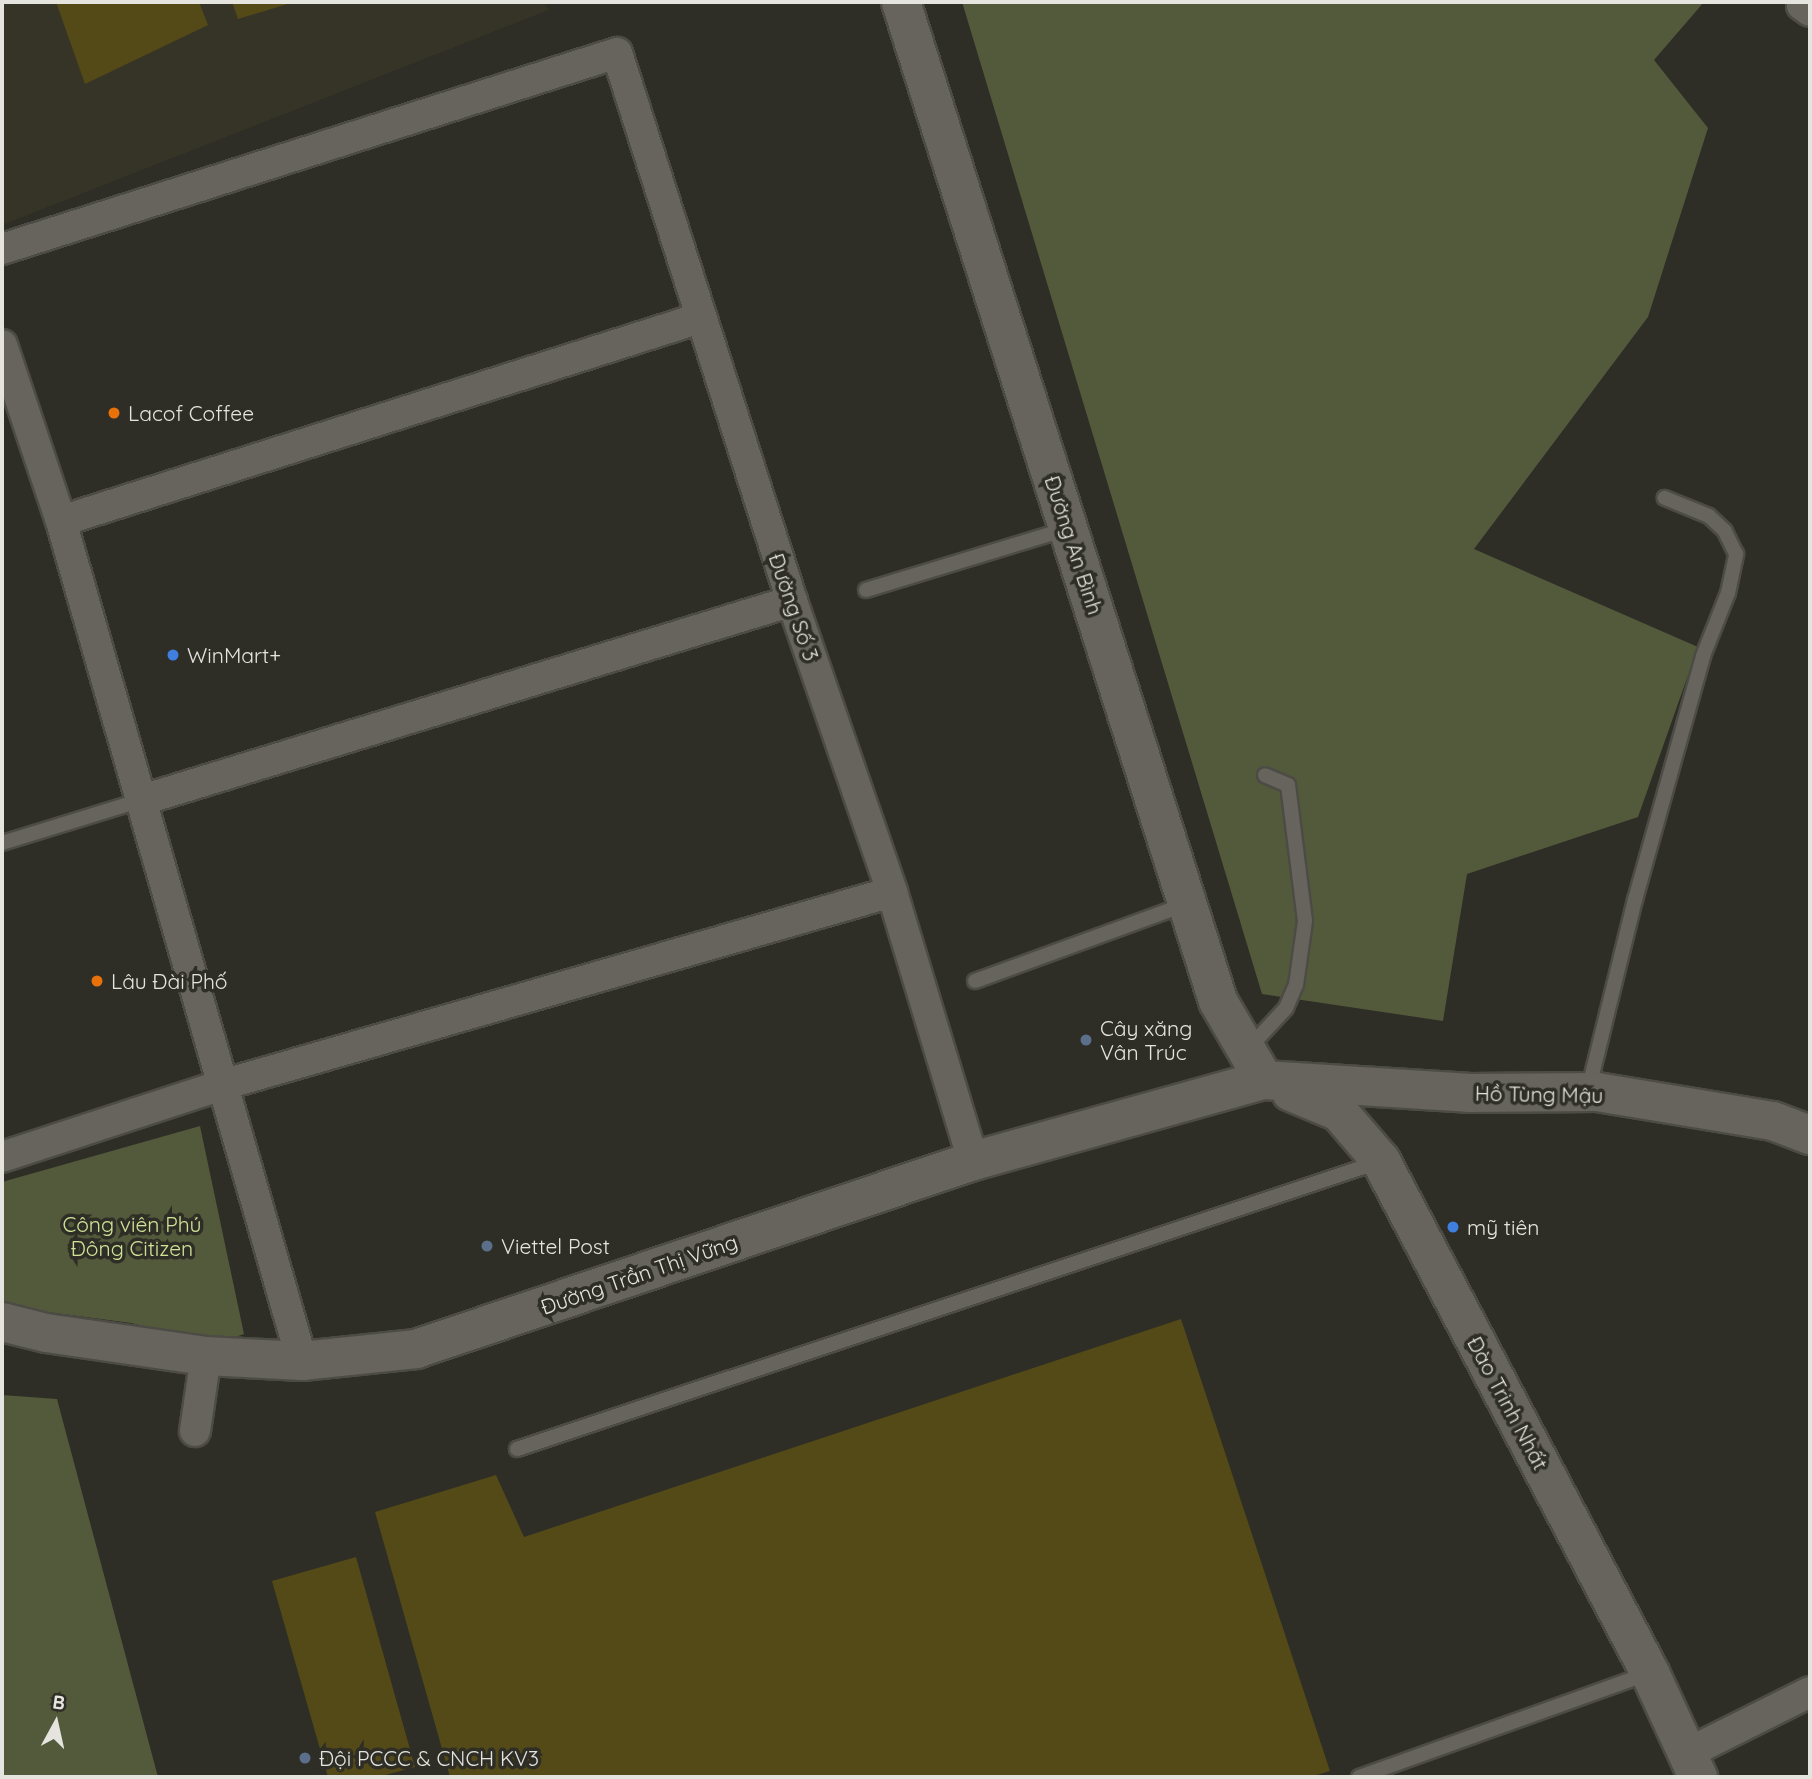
<!DOCTYPE html>
<html>
<head>
<meta charset="utf-8">
<style>
	body { margin:0 }
	#map { position:relative; width:1812px; height:1779px; overflow:hidden; background:#2e2d26; font-family:Quicksand,sans-serif }
	div>[style] { position:absolute }
	[style*='--x'] { left:calc(var(--x)*1px); top:calc(var(--y)*1px); width:calc(var(--w)*1px); rotate:calc(var(--a)*1deg) }
	.built>* { inset:0; background:#363426 }
	.green>* { inset:0; background:#525a3b }
	.building>* { inset:0; background:#544a18 }
	.roads { filter:drop-shadow(2px 0 #4d4b45) drop-shadow(-2px 0 #4d4b45) drop-shadow(0 2px #4d4b45) drop-shadow(0 -2px #4d4b45) }
	.lane>* { height:14px; margin:-7px; padding:0 7px; transform-origin:7px; border-radius:7px; background:#66645c }
	.street>* { height:30px; margin:-15px; padding:0 15px; transform-origin:15px; border-radius:15px; background:#66645c }
	.secondary>* { height:38px; margin:-19px; padding:0 19px; transform-origin:19px; border-radius:19px; background:#66645c }
	.dots>* { width:19px; height:19px; translate:-50% -50%; box-sizing:border-box; border:4px solid #2e2d26; border-radius:50% }
	span { translate:-50% -50%; white-space:nowrap; text-align:center; line-height:1.15; -webkit-text-stroke:7px #2e2d26; paint-order:stroke }
	.poi-label { font-size:21px; color:#e5e4df }
	.left { translate:0 -50%; text-align:left }
	.street-label { font-size:21px; color:#e5e4df }
	.park-label { font-size:21px; color:#cfe397 }
	.frame { position:absolute; inset:0; border:4px solid #e5e4df; pointer-events:none }
	.north { position:absolute; left:21px; top:1688px; width:70px; height:70px; -webkit-text-stroke:5px #2e2d26; paint-order:stroke; rotate:8deg; font-size:19px; font-weight:700; line-height:28px; text-align:center; color:#e5e4df }
	.north::after { content:''; display:block; margin:auto; width:24px; height:32px; background:#e5e4df; clip-path:polygon(50% 0,100% 100%,50% 72%,0 100%) }
</style>
</head>
<body>
<div id="map">
	<div class="built">
		<div style="clip-path:polygon(2px 2px,545px 2px,549px 10px,2px 225px)"></div>
	</div>
	<div class="green">
		<div style="clip-path:polygon(962px 2px,1704px 2px,1654px 60px,1708px 128px,1648px 317px,1474px 549px,1698px 647px,1638px 817px,1467px 874px,1443px 1021px,1262px 994px)"></div>
		<div style="clip-path:polygon(200px 1126px,244px 1334px,224px 1341px,199px 1340px,131px 1323px,2px 1306px,2px 1182px)"></div>
		<div style="clip-path:polygon(2px 1395px,57px 1399px,158px 1777px,2px 1777px)"></div>
	</div>
	<div class="building">
		<div style="clip-path:polygon(56px 2px,199px 2px,208px 25px,85px 84px)"></div>
		<div style="clip-path:polygon(232px 2px,294px 2px,238px 19px)"></div>
		<div style="clip-path:polygon(1181px 1319px,1330px 1771px,1310px 1777px,450px 1777px,375px 1512px,496px 1475px,524px 1537px)"></div>
		<div style="clip-path:polygon(356px 1557px,415px 1767px,378px 1777px,328px 1777px,272px 1581px)"></div>
	</div>
	<div class="roads">
		<div class="lane">
			<div style="--x:866;--y:590;--w:210;--a:-16.9"></div>
			<div style="--x:2;--y:843;--w:146;--a:-17.1"></div>
			<div style="--x:975;--y:981;--w:225;--a:-20"></div>
			<div style="--x:1249;--y:1048;--w:54;--a:-47.2"></div>
			<div style="--x:1286;--y:1008;--w:25;--a:-67"></div>
			<div style="--x:1296;--y:985;--w:65;--a:-82"></div>
			<div style="--x:1305;--y:921;--w:137;--a:-97.1"></div>
			<div style="--x:1288;--y:785;--w:25;--a:-157"></div>
			<div style="--x:1588;--y:1091;--w:197;--a:-76.2"></div>
			<div style="--x:1635;--y:900;--w:253;--a:-74.4"></div>
			<div style="--x:1703;--y:656;--w:68;--a:-68.4"></div>
			<div style="--x:1728;--y:593;--w:40;--a:-78"></div>
			<div style="--x:1736;--y:554;--w:25;--a:-116"></div>
			<div style="--x:1725;--y:531;--w:22;--a:-137"></div>
			<div style="--x:1709;--y:516;--w:48;--a:-157.8"></div>
			<div style="--x:517;--y:1449;--w:909;--a:-18.42"></div>
			<div style="--x:1359;--y:1777;--w:308;--a:-19.7"></div>
		</div>
		<div class="street">
			<div style="--x:1807;--y:2;--w:6;--a:149"></div>
			<div style="--x:1802;--y:5;--w:10;--a:37"></div>
			<div style="--x:2;--y:249;--w:645;--a:-17.68"></div>
			<div style="--x:617;--y:53;--w:575;--a:72.29"></div>
			<div style="--x:792;--y:601;--w:308;--a:71"></div>
			<div style="--x:892;--y:892;--w:281;--a:73.2"></div>
			<div style="--x:2;--y:345;--w:186;--a:71.5"></div>
			<div style="--x:61;--y:521;--w:874;--a:73.99"></div>
			<div style="--x:61;--y:521;--w:670;--a:-17.62"></div>
			<div style="--x:142;--y:800;--w:680;--a:-17.02"></div>
			<div style="--x:2;--y:1157;--w:231;--a:-18.1"></div>
			<div style="--x:222;--y:1085;--w:697;--a:-16.07"></div>
			<div style="--x:195;--y:1431;--w:76;--a:-81.7"></div>
			<div style="--x:1688;--y:1753;--w:136;--a:-26.6"></div>
		</div>
		<div class="secondary">
			<div style="--x:901;--y:2;--w:1048;--a:72.39"></div>
			<div style="--x:1218;--y:1001;--w:91;--a:59.8"></div>
			<div style="--x:1291;--y:1092;--w:52;--a:22.6"></div>
			<div style="--x:1339;--y:1112;--w:65;--a:49.4"></div>
			<div style="--x:1381;--y:1161;--w:578;--a:62.28"></div>
			<div style="--x:1650;--y:1673;--w:115;--a:65.2"></div>
			<div style="--x:2;--y:1322;--w:45;--a:14"></div>
			<div style="--x:46;--y:1333;--w:162;--a:8.2"></div>
			<div style="--x:206;--y:1356;--w:96;--a:3"></div>
			<div style="--x:302;--y:1361;--w:115;--a:-6"></div>
			<div style="--x:416;--y:1349;--w:588;--a:-18.65"></div>
			<div style="--x:973;--y:1161;--w:302;--a:-15.6"></div>
			<div style="--x:1264;--y:1080;--w:204;--a:3.6"></div>
			<div style="--x:1468;--y:1093;--w:129;--a:-0.4"></div>
			<div style="--x:1597;--y:1092;--w:178;--a:9.4"></div>
			<div style="--x:1773;--y:1121;--w:40;--a:21"></div>
		</div>
	</div>
	<div class="dots">
		<div style="left:114px;top:413px;background:#e8710a"></div>
		<div style="left:173px;top:655px;background:#3f7fe0"></div>
		<div style="left:97px;top:981px;background:#e8710a"></div>
		<div style="left:1086px;top:1040px;background:#5c6f8a"></div>
		<div style="left:1453px;top:1227px;background:#3f7fe0"></div>
		<div style="left:487px;top:1246px;background:#5c6f8a"></div>
		<div style="left:305px;top:1758px;background:#5c6f8a"></div>
	</div>
	<div class="poi-label">
		<span class="left" style="left:128px;top:413px">Lacof Coffee</span>
		<span class="left" style="left:187px;top:655px">WinMart+</span>
		<span class="left" style="left:111px;top:981px">Lâu Đài Phố</span>
		<span class="left" style="left:1100px;top:1040px">Cây xăng<br>Vân Trúc</span>
		<span class="left" style="left:1467px;top:1227px">mỹ tiên</span>
		<span class="left" style="left:501px;top:1246px">Viettel Post</span>
		<span class="left" style="left:319px;top:1758px">Đội PCCC &amp; CNCH KV3</span>
	</div>
	<div class="street-label">
		<span style="left:1074px;top:545px;rotate:72deg">Đường An Bình</span>
		<span style="left:794px;top:607px;rotate:71deg">Đường Số 3</span>
		<span style="left:1539px;top:1094px;rotate:1deg">Hồ Tùng Mậu</span>
		<span style="left:639px;top:1274px;rotate:-19deg">Đường Trần Thị Vững</span>
		<span style="left:1508px;top:1403px;rotate:62deg">Đào Trinh Nhất</span>
	</div>
	<div class="park-label">
		<span style="left:132px;top:1236px">Công viên Phú<br>Đông Citizen</span>
	</div>
	<div class="frame"></div>
	<div class="north">B</div>
</div>
</body>
</html>
